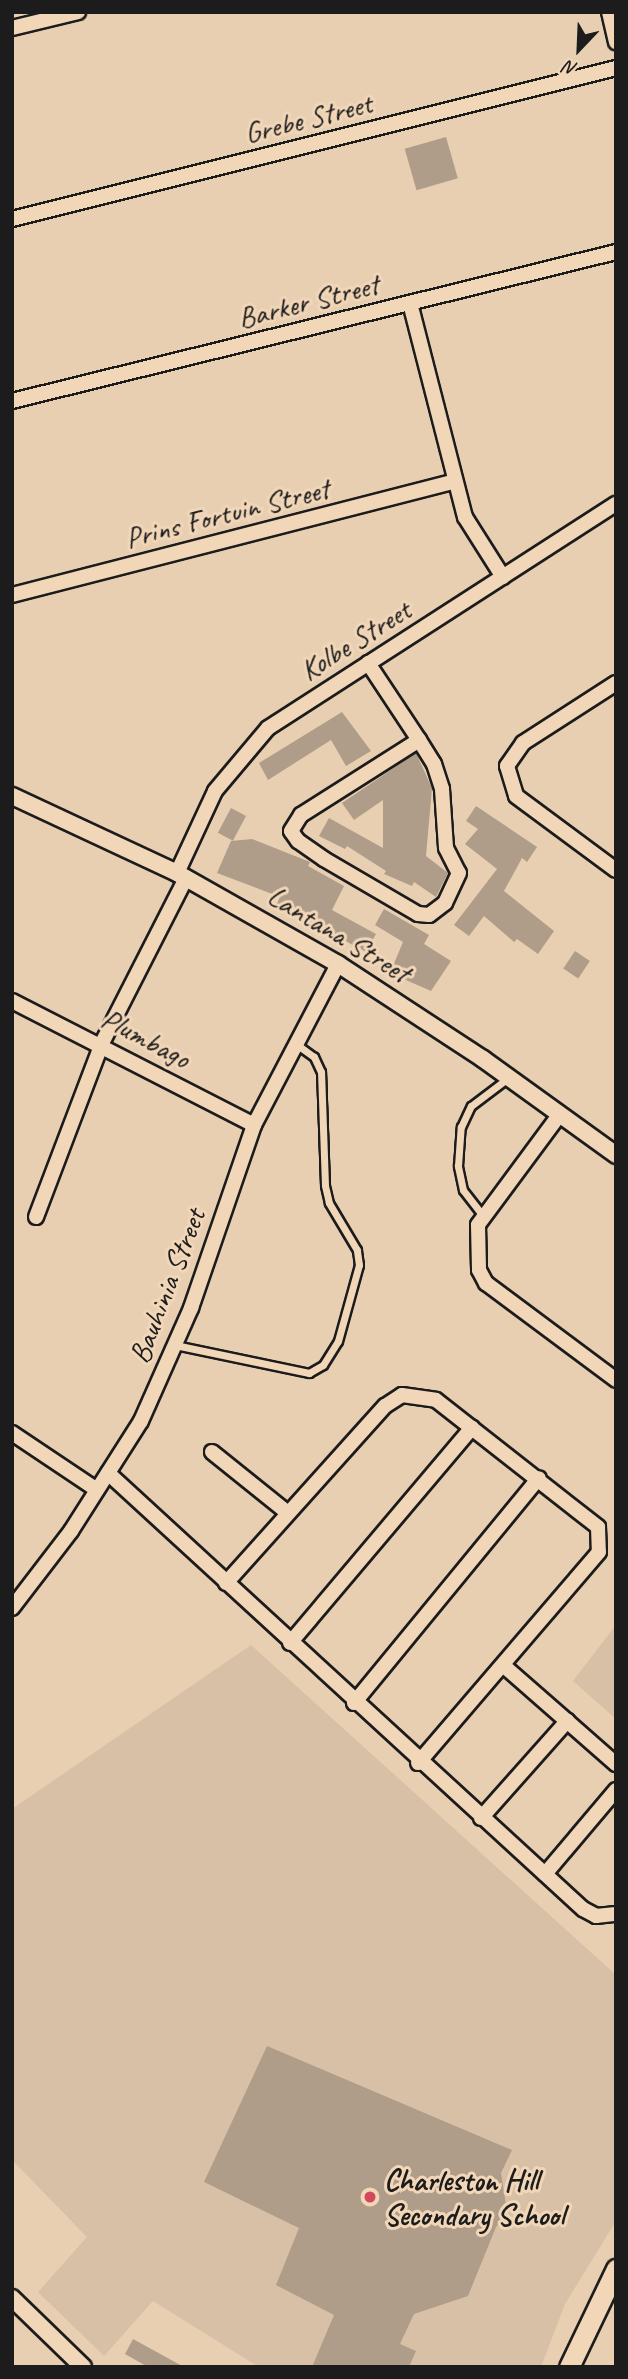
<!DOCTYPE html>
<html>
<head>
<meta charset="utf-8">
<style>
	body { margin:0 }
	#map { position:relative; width:628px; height:2379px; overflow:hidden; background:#e8cfb2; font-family:Caveat,sans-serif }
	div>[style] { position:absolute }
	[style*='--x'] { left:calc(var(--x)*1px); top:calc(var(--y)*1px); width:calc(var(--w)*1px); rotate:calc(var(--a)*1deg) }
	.built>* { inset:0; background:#d7c0a6 }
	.building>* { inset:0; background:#af9d89; transform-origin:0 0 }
	.roads { filter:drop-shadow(2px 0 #1c1c1c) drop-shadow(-2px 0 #1c1c1c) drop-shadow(0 2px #1c1c1c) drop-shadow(0 -2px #1c1c1c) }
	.service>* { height:7px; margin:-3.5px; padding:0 3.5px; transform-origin:3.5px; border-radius:3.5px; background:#f1d6b8 }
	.minor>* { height:14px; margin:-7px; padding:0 7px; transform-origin:7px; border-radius:7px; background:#f1d6b8 }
	.tertiary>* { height:16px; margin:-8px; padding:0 8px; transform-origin:8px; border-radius:8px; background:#f1d6b8 }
	.secondary>* { height:19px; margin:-9.5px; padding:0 9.5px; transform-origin:9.5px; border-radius:9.5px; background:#f1d6b8 }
	.dots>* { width:19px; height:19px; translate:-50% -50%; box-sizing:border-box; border:4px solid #f1d6b8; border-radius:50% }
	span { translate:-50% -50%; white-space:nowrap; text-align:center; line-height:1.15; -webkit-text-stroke:6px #f1d6b8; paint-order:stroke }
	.street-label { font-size:30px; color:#1c1c1c }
	.poi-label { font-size:30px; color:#1c1c1c; font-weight:700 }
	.left { translate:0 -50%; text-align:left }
	.frame { position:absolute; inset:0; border:14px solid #1c1c1c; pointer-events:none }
	.north { position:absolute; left:544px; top:14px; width:70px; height:70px; -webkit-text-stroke:5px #f1d6b8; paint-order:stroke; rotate:203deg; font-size:19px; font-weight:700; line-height:28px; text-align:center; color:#1c1c1c }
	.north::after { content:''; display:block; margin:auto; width:24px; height:32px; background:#1c1c1c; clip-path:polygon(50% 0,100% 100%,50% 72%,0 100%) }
</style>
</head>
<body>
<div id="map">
	<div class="built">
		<div style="clip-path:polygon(616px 1625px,616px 1719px,573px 1681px)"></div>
		<div style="clip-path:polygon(251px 1645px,616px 1975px,616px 2221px,565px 2304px,541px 2367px,259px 2367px,153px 2301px,104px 2356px,38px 2292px,87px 2237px,12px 2160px,12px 1809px)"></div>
	</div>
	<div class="building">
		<div style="left:446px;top:137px;width:43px;height:43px;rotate:74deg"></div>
		<div style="clip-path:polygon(342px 712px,371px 751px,346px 766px,331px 740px,268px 780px,259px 763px)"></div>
		<div style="clip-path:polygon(416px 753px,432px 788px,426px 856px,448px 873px,436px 897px,414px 882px,412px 886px,384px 874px,386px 871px,347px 846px,345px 849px,319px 836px,329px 818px,383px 848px,383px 800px,354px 820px,342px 803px)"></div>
		<div style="clip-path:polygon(476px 806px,537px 847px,527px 862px,522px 858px,504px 891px,554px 931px,538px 954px,517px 939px,514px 942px,484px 916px,469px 936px,454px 925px,497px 869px,465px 844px,478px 829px,466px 821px)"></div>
		<div style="left:231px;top:808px;width:17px;height:28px;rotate:28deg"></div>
		<div style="clip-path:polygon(252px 839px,310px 862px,308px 866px,344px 886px,332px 910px,376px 934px,366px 952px,277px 904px,280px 897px,217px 873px,231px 841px)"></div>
		<div style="clip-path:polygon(384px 909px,429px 935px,424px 944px,451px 961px,431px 991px,390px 973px,403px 942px,375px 925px)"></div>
		<div style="left:575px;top:951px;width:18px;height:21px;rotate:34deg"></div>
		<div style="clip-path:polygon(267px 2046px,512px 2150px,501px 2173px,507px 2212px,496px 2227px,468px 2296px,414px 2314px,400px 2344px,416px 2351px,409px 2367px,312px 2367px,334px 2315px,276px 2285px,299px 2228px,204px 2182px)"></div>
		<div style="clip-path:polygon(133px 2339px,184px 2367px,148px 2367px,125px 2354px)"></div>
	</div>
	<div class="roads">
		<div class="service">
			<div style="--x:484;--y:1217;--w:34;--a:-128"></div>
			<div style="--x:463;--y:1190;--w:25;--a:-102"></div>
			<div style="--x:458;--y:1166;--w:39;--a:-86"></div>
			<div style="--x:461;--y:1127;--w:23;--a:-65"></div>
			<div style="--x:471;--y:1106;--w:46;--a:-37.1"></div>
			<div style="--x:175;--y:1345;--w:137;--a:11.8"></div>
			<div style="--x:309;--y:1373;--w:16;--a:-30"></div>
			<div style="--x:323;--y:1365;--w:28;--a:-58"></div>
			<div style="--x:338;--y:1341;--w:79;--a:-74.6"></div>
			<div style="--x:359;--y:1265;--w:15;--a:-98"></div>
			<div style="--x:357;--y:1250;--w:55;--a:-120.8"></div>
			<div style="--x:329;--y:1203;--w:18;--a:-103"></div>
			<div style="--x:325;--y:1185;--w:113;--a:-92"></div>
			<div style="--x:321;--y:1072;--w:17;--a:-115"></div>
			<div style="--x:314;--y:1057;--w:22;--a:-144"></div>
		</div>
		<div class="minor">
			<div style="--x:609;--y:12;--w:31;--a:77"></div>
			<div style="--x:12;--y:28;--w:68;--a:-13.6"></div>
			<div style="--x:12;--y:219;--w:623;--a:-14.04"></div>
			<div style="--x:410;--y:303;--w:221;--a:75.6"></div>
			<div style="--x:465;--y:517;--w:71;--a:57.7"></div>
			<div style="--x:12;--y:401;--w:622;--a:-13.86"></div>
			<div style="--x:12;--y:595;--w:457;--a:-14.4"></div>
			<div style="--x:368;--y:663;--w:92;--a:56.5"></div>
			<div style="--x:419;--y:740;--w:28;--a:58"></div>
			<div style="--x:434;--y:764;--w:26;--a:72"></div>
			<div style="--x:442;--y:789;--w:59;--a:86.1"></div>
			<div style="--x:446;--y:848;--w:28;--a:63"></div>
			<div style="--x:459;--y:873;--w:33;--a:115"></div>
			<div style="--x:445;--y:903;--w:20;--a:143"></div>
			<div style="--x:429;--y:915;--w:11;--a:-175"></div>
			<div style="--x:418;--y:914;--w:109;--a:-149.7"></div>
			<div style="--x:324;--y:859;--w:32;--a:-145"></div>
			<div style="--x:298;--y:841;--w:12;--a:-125"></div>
			<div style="--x:291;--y:831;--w:19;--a:-58"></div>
			<div style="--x:301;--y:815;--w:140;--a:-32.4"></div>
			<div style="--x:616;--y:683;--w:111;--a:147.2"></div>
			<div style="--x:523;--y:743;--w:28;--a:125"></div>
			<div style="--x:507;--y:766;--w:31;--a:73"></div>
			<div style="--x:516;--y:796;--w:124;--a:36.5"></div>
			<div style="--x:177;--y:873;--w:90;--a:-65.1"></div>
			<div style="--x:215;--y:791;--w:82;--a:-49.9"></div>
			<div style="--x:268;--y:728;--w:414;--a:-32.8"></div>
			<div style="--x:12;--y:1001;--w:272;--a:27.1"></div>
			<div style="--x:560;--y:1114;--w:138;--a:126.5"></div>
			<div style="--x:478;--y:1225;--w:45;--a:88.7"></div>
			<div style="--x:479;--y:1270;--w:15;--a:62"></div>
			<div style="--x:486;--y:1283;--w:162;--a:36.7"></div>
			<div style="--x:36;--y:1217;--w:186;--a:-69.2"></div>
			<div style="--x:102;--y:1043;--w:185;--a:-63"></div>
			<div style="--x:12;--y:1433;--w:102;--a:33.8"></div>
			<div style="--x:212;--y:1452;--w:97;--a:38.8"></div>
			<div style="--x:108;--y:1473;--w:645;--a:42.55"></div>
			<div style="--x:583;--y:1909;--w:15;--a:28"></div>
			<div style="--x:596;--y:1916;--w:20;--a:-6"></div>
			<div style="--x:226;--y:1583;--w:238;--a:-48.1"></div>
			<div style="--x:385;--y:1406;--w:20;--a:-33"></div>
			<div style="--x:402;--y:1395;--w:34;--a:8"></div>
			<div style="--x:436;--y:1400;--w:206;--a:38.1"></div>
			<div style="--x:598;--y:1527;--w:25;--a:88"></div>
			<div style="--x:599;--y:1552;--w:278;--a:130.6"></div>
			<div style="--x:12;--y:1608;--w:97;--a:-52.5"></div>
			<div style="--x:71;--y:1531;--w:130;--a:-57.5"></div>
			<div style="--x:141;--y:1421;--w:124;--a:-66.1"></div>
			<div style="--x:191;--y:1308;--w:194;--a:-71"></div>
			<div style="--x:254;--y:1125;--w:182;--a:-62.4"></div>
			<div style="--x:290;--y:1643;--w:282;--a:-49.8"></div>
			<div style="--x:504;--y:1666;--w:149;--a:41.2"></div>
			<div style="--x:354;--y:1703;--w:291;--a:-50.6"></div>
			<div style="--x:481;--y:1818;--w:130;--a:-48.4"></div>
			<div style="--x:545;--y:1874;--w:110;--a:-49.8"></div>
		</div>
		<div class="tertiary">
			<div style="--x:12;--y:796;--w:182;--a:25"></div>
			<div style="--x:177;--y:873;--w:185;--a:29.5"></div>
			<div style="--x:338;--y:964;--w:173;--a:33.2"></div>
			<div style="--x:483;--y:1059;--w:164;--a:35.8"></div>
			<div style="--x:12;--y:2298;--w:99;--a:44.2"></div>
		</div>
		<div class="secondary">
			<div style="--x:569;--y:2367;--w:109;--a:-64.4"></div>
		</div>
	</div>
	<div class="dots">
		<div style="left:370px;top:2197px;background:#d1495b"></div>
	</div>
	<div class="street-label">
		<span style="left:308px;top:118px;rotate:-14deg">Grebe Street</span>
		<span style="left:308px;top:301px;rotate:-14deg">Barker Street</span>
		<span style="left:227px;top:513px;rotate:-14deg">Prins Fortuin Street</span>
		<span style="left:355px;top:640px;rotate:-32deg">Kolbe Street</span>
		<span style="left:339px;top:934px;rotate:31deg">Lantana Street</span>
		<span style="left:146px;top:1038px;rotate:28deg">Plumbago</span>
		<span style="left:167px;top:1286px;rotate:-69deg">Bauhinia Street</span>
	</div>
	<div class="poi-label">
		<span class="left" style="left:384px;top:2197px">Charleston Hill<br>Secondary School</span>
	</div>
	<div class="frame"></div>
	<div class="north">N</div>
</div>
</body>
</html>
